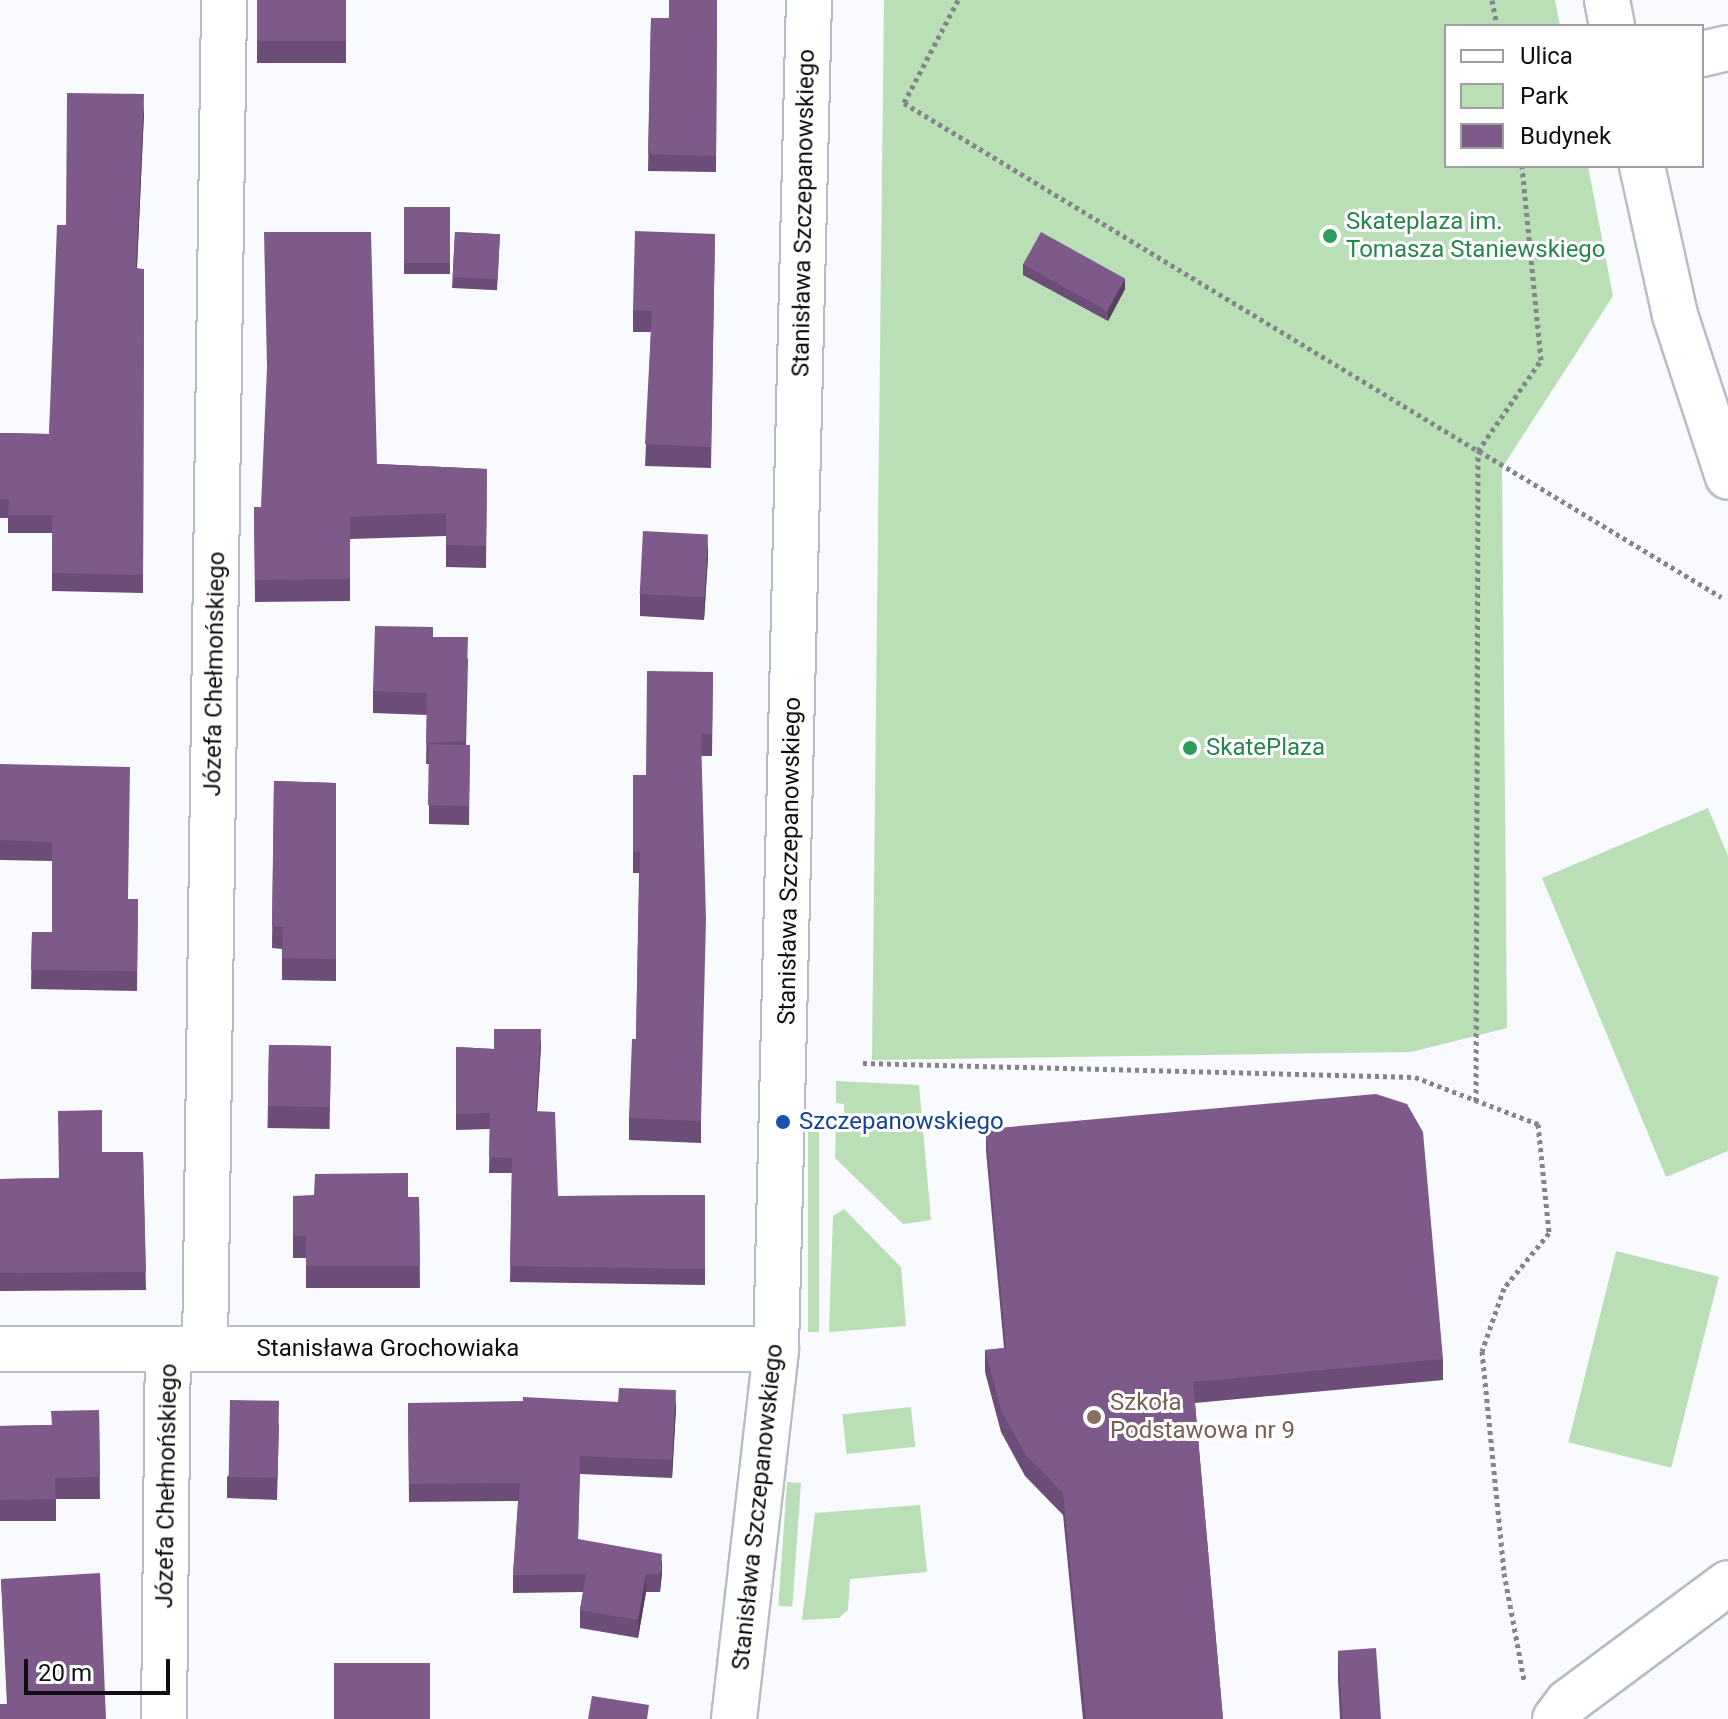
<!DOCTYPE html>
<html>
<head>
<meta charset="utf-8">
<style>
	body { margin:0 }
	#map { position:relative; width:1728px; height:1719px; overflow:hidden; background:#f8fafd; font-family:Roboto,sans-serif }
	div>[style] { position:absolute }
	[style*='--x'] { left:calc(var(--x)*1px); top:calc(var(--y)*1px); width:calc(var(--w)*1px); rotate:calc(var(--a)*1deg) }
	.green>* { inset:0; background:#badeb6; transform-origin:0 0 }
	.path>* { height:5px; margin-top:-2.5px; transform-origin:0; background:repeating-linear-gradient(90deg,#838588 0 4px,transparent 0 8px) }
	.roads { filter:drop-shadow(2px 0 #b7bdc5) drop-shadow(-2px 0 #b7bdc5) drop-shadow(0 2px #b7bdc5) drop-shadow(0 -2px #b7bdc5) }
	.street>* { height:44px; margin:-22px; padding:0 22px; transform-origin:22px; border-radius:22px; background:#fff }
	.secondary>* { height:44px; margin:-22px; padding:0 22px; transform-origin:22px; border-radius:22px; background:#fff }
	.wall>* { inset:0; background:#6c4d78; transform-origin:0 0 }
	.shaded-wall>* { inset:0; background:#583f61 }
	.building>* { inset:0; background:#7e5a8b; transform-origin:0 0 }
	.dots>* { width:22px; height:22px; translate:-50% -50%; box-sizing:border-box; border:4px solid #fff; border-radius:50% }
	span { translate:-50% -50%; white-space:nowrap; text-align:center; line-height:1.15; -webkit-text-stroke:6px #fff; paint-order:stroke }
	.street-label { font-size:24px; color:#0d0f12 }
	.leisure-label { font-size:24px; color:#27864d }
	.left { translate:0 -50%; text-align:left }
	.transit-label { font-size:24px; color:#164399 }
	.education-label { font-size:24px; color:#785e54 }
	.legend { position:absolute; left:1444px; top:24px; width:260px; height:144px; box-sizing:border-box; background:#fff; border:2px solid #9e9fa0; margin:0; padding:10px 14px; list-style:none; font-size:24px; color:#0d0f12 }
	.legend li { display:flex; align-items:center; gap:16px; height:40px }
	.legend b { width:40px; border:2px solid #9e9fa0 }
	.scale { position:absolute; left:24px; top:1659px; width:146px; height:36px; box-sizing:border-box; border:4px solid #0d0f12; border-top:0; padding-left:10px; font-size:24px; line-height:28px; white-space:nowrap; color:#0d0f12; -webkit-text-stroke:6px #fff; paint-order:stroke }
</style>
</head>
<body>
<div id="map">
	<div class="green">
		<div style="clip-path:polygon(884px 0,1555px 0,1560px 26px,1446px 26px,1446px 166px,1588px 166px,1613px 296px,1502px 468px,1507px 1028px,1411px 1052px,872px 1060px)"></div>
		<div style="clip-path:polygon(1708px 808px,1728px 856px,1728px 1151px,1666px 1177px,1542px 878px)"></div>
		<div style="clip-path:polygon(836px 1081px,919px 1085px,931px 1220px,903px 1224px,835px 1158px,836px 1122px,844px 1122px,844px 1104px,836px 1103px)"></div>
		<div style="left:808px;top:1130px;width:11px;height:202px"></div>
		<div style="clip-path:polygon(844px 1209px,901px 1267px,906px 1326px,829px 1332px,833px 1216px)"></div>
		<div style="left:1616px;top:1251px;width:106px;height:197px;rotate:14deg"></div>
		<div style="left:911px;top:1407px;width:40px;height:69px;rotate:84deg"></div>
		<div style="left:787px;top:1482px;width:14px;height:124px;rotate:4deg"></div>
		<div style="clip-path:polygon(920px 1505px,927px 1572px,850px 1579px,848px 1610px,839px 1618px,802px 1620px,815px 1513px)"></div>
	</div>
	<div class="path">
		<div style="--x:958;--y:0;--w:116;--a:117.7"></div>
		<div style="--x:904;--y:103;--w:671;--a:31.23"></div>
		<div style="--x:1478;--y:451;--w:111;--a:-55.3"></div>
		<div style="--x:1541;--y:360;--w:195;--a:-95.6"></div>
		<div style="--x:1492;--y:0;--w:26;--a:79"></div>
		<div style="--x:1479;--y:451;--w:283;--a:31.1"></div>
		<div style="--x:863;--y:1063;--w:552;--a:1.45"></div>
		<div style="--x:1415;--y:1077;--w:132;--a:20.9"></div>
		<div style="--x:1538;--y:1124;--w:110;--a:84.2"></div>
		<div style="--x:1549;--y:1233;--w:71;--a:129.3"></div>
		<div style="--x:1504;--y:1288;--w:67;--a:109.2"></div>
		<div style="--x:1482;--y:1351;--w:223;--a:84.3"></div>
		<div style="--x:1504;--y:1573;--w:109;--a:79.4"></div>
		<div style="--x:1476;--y:1101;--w:650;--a:-89.82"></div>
	</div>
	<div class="roads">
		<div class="street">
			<div style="--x:1702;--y:54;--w:27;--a:-13"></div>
			<div style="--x:0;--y:1349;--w:776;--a:0"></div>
			<div style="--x:205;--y:1349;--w:1349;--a:-89.19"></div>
			<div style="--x:164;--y:1719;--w:370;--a:-89.4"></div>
			<div style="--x:734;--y:1719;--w:372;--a:-83.5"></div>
			<div style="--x:776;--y:1349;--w:1349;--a:-88.6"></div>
			<div style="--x:1555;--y:1719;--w:21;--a:-53"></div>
			<div style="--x:1568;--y:1702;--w:199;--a:-36.6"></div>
		</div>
		<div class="secondary">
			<div style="--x:1607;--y:0;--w:26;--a:79"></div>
			<div style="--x:1642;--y:166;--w:153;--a:77.5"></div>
			<div style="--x:1675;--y:315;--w:170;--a:71.9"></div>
		</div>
	</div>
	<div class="wall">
		<div style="left:257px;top:0;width:89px;height:63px"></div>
		<div style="clip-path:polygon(717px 0,716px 172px,648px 171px,651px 18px,669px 18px)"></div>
		<div style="clip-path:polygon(144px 112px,137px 269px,144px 269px,143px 593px,52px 591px,52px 533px,8px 533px,8px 518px,0 518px,0 433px,49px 434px,66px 225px)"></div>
		<div style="left:404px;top:207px;width:46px;height:67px"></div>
		<div style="left:455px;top:232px;width:45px;height:56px;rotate:3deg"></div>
		<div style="clip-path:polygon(715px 234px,711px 468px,645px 466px,651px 332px,633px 332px,633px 310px)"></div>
		<div style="clip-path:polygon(1023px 264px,1125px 289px,1108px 321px,1023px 275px)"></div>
		<div style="clip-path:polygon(377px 464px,487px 469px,486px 568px,446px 567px,446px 536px,350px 539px,350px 601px,255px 602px,254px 507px,261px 507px)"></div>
		<div style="clip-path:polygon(708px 556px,704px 620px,640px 616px,640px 594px)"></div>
		<div style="clip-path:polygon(433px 637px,468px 659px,466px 745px,470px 745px,469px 825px,429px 824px,429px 764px,426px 764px,427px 715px,373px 713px,373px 691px)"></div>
		<div style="clip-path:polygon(713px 672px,712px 756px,701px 756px,701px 1143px,629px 1140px,629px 1118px,636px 1039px,639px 873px,633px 873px,633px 775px,646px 775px)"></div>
		<div style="clip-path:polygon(0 764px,128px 899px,138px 899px,137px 991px,31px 989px,32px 932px,52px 932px,52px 861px,0 860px)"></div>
		<div style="clip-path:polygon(274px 781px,336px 783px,336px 981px,282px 980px,282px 949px,272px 948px)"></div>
		<div style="left:269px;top:1045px;width:62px;height:83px;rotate:1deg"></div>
		<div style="clip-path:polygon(541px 1045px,537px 1111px,558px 1196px,705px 1195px,705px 1285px,510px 1282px,512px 1173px,489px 1173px,490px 1129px,456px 1130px,456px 1047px,494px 1049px)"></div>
		<div style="clip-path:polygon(986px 1129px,1443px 1359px,1443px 1380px,1195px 1403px,1223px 1719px,1083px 1719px,1063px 1515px,1025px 1476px,1001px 1432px,985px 1372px,985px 1350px,1004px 1348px,986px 1151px)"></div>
		<div style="clip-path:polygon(102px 1152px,143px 1152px,146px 1290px,0 1291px,0 1179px,58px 1178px)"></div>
		<div style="clip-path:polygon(293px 1196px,419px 1197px,420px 1288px,306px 1288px,306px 1258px,293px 1258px)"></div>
		<div style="clip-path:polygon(408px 1403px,676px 1408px,672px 1478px,580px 1474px,578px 1539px,662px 1572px,660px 1592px,646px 1592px,638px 1638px,580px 1628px,580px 1610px,583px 1592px,513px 1593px,513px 1575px,518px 1501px,409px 1502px)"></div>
		<div style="clip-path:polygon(99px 1410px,100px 1499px,56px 1499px,56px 1521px,0 1521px,0 1426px,51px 1425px)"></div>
		<div style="clip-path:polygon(279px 1423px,277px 1500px,227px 1498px,227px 1477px)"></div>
		<div style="clip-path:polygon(1px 1579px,106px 1719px,7px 1704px)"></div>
		<div style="clip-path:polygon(1338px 1651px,1381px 1719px,1340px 1719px,1338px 1680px)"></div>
	</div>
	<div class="shaded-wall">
		<div style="clip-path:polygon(144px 94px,144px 112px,136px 287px,136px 268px)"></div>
		<div style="clip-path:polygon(1125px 278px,1125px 289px,1108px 321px,1108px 310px)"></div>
		<div style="clip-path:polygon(708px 534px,708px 556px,704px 620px,704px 598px)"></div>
		<div style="clip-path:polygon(541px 1029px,541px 1045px,536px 1127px,536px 1111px)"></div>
		<div style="clip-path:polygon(676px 1390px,676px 1408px,672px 1478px,672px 1460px)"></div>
		<div style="clip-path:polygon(662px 1554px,662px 1572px,660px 1592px,660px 1574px)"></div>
		<div style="clip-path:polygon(646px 1574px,646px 1592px,638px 1638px,638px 1620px)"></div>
	</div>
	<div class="building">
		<div style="left:257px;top:0;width:89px;height:41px"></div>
		<div style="clip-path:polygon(669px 0,717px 0,716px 156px,648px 154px,651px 18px,669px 18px)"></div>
		<div style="clip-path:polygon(67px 93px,144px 94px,136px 268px,144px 269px,143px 575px,52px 573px,52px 515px,8px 515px,9px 499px,0 499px,0 433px,49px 434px,57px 225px,66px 225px)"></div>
		<div style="left:404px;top:207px;width:46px;height:56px"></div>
		<div style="clip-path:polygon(635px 231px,715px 234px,711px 447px,645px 444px,652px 311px,633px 310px)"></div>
		<div style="clip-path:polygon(264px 232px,371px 232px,377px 464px,487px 469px,486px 546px,446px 545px,446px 513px,350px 517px,350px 579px,255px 580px,254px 507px,261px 507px,267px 367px)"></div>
		<div style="left:455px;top:232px;width:45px;height:45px;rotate:3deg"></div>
		<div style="left:1041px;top:232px;width:96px;height:37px;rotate:29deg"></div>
		<div style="left:643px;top:531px;width:65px;height:63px;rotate:3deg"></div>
		<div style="clip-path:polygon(375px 626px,433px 627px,433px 637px,468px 637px,465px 741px,426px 743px,427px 693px,373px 691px)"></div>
		<div style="clip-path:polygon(647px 671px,713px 672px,712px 734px,701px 734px,706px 919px,701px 1121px,629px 1118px,632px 1039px,636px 1039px,640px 851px,633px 852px,633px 775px,646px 775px)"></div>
		<div style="left:470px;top:745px;width:61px;height:41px;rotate:91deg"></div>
		<div style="clip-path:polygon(0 764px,130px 767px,128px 899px,138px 899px,137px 971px,31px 970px,32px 932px,52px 932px,52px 842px,0 840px)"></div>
		<div style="clip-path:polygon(274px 781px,336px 783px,336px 959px,282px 958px,283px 927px,272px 926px)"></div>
		<div style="clip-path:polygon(494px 1029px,541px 1029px,536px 1111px,555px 1112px,558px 1196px,705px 1195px,705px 1269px,510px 1266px,512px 1158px,489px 1157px,490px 1113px,456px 1114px,456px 1047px,494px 1049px)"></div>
		<div style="left:269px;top:1045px;width:62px;height:61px;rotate:1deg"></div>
		<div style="clip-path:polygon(1376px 1094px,1407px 1104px,1423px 1132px,1443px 1359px,1193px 1382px,1223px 1719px,1086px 1719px,1063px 1493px,1025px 1454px,1001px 1410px,985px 1350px,1006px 1348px,986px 1129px)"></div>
		<div style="clip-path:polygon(102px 1110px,102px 1152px,143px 1152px,146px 1272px,0 1273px,0 1179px,59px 1178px,58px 1111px)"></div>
		<div style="clip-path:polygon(408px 1173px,408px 1197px,419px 1197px,420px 1266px,306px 1266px,306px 1236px,293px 1236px,293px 1196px,314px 1195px,315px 1174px)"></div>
		<div style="clip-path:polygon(619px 1388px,676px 1390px,672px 1460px,580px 1456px,578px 1539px,662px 1554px,660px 1574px,646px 1574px,638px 1620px,580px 1610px,586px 1574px,513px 1575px,520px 1483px,409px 1484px,408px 1403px,523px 1401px,523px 1397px,618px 1402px)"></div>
		<div style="left:230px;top:1400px;width:49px;height:77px;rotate:1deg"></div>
		<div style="clip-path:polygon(99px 1410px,100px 1477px,55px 1478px,56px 1499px,0 1500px,0 1426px,52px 1425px,51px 1411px)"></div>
		<div style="clip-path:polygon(100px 1573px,106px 1719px,0 1719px,0 1704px,8px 1704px,1px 1579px)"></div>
		<div style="left:1376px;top:1648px;width:71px;height:38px;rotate:86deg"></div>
		<div style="left:334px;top:1663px;width:96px;height:56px"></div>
		<div style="clip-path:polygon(592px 1696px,649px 1705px,647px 1719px,588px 1719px)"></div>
	</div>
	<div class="dots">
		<div style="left:1330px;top:236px;background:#2e9e5b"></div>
		<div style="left:1190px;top:748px;background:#2e9e5b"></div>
		<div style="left:783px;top:1122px;background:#1a4fb4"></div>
		<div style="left:1094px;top:1417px;background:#8d6e63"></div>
	</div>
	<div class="street-label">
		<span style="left:804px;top:213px;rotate:-89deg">Stanisława Szczepanowskiego</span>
		<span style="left:215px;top:674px;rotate:-89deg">Józefa Chełmońskiego</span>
		<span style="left:790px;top:861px;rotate:-89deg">Stanisława Szczepanowskiego</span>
		<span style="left:388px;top:1349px">Stanisława Grochowiaka</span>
		<span style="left:167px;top:1486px;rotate:-89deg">Józefa Chełmońskiego</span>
		<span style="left:758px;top:1507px;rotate:-84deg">Stanisława Szczepanowskiego</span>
	</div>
	<div class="leisure-label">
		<span class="left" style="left:1346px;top:236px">Skateplaza im.<br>Tomasza Staniewskiego</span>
		<span class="left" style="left:1206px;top:748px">SkatePlaza</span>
	</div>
	<div class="transit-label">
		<span class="left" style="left:799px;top:1122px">Szczepanowskiego</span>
	</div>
	<div class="education-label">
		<span class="left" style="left:1110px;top:1417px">Szkoła<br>Podstawowa nr 9</span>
	</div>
	<ul class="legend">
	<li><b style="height:10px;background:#fff"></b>Ulica</li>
	<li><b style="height:22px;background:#badeb6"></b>Park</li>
	<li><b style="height:22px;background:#7e5a8b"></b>Budynek</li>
	</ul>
	<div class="scale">20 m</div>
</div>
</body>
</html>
